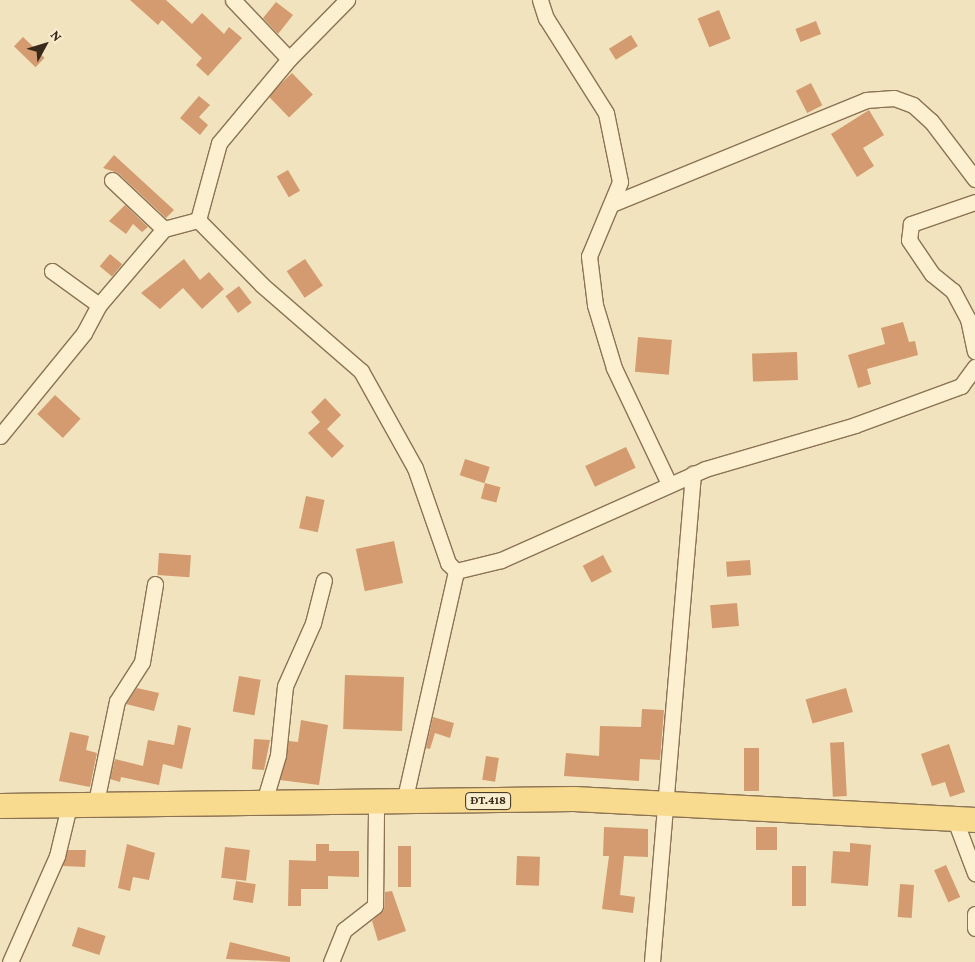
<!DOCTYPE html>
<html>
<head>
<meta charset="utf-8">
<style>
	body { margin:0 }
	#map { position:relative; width:975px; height:962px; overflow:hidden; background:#f1e3bd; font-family:"Crimson Pro",serif }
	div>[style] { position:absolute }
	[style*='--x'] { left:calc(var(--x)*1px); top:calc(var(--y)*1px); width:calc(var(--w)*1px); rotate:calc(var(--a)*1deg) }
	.building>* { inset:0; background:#d39b6f; transform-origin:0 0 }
	.roads { filter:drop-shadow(1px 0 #8b7354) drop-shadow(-1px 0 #8b7354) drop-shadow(0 1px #8b7354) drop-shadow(0 -1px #8b7354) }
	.minor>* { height:15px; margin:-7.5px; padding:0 7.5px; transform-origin:7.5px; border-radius:7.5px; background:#fcf0d0 }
	.primary>* { height:24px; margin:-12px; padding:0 12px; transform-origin:12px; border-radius:12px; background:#f9db90 }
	span { translate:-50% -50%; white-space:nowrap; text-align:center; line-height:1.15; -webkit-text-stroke:5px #f8edcd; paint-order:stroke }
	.shield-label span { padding:1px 4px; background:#f8edcd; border:1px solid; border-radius:4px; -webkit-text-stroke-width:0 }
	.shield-label { font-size:12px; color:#382a1b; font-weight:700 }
	.north { position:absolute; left:20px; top:20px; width:50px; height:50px; -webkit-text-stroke:4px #f8edcd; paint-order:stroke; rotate:51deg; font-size:14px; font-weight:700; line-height:20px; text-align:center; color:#382a1b }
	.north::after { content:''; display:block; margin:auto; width:18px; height:22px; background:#382a1b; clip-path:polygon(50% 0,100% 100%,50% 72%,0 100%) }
</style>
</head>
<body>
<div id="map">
	<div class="building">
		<div style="clip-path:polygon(130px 0,166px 0,192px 24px,202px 13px,224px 34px,229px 27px,242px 38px,208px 76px,196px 65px,202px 58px,162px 20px,158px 25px)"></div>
		<div style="clip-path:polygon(276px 2px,293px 15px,278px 34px,263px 18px)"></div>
		<div style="left:719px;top:10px;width:31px;height:23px;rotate:68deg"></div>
		<div style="left:816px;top:21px;width:14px;height:22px;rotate:69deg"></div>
		<div style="left:631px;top:35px;width:13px;height:26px;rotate:58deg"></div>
		<div style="left:23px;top:37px;width:30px;height:13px;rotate:44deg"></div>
		<div style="left:292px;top:73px;width:30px;height:33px;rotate:46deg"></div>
		<div style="left:811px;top:83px;width:25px;height:17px;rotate:63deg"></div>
		<div style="clip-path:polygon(199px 96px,210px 105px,199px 117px,208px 125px,200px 135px,180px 118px)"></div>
		<div style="clip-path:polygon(869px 110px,884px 135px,863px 148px,874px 166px,857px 177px,831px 134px)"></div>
		<div style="clip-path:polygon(114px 155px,174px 210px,166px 218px,118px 173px,103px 168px)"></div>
		<div style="left:288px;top:170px;width:24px;height:13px;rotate:60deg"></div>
		<div style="clip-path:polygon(125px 205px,148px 227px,142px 232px,133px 224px,126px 234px,109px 221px)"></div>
		<div style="left:110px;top:254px;width:16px;height:16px;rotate:40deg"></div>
		<div style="clip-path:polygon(184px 259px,200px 280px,209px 272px,224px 289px,202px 309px,183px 288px,160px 309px,141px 293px)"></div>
		<div style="left:305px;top:259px;width:32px;height:22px;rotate:56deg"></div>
		<div style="left:239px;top:286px;width:21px;height:17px;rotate:53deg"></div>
		<div style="clip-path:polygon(903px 322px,909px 342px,915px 341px,918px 355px,867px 369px,871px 384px,858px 388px,848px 355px,885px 344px,881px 328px)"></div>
		<div style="left:638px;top:337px;width:34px;height:35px;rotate:5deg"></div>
		<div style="left:797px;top:352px;width:28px;height:45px;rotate:88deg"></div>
		<div style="left:55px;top:395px;width:35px;height:26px;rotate:43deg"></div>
		<div style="clip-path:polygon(325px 398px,341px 415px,327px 429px,344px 446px,332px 458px,308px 433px,320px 422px,311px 412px)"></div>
		<div style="left:626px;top:447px;width:23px;height:45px;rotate:65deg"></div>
		<div style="left:465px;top:459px;width:26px;height:17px;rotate:18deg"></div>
		<div style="left:485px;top:483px;width:16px;height:16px;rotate:15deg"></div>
		<div style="left:306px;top:496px;width:19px;height:33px;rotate:12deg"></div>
		<div style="left:394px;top:541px;width:43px;height:39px;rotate:78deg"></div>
		<div style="left:159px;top:553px;width:32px;height:22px;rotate:4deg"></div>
		<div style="left:603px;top:555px;width:19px;height:23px;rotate:62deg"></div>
		<div style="left:750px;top:560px;width:15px;height:24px;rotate:86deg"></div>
		<div style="left:737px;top:603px;width:23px;height:27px;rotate:85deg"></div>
		<div style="left:345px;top:675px;width:59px;height:54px;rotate:2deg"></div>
		<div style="left:239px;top:676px;width:22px;height:36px;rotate:10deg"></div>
		<div style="clip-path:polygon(137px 688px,159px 693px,154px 711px,126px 704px)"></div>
		<div style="left:846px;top:688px;width:25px;height:42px;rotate:74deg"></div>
		<div style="clip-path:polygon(642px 709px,664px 710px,660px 760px,640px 759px,639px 781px,564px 776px,566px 753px,599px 756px,600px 726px,641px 727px)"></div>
		<div style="clip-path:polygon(433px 717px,454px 723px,450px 738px,435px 733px,430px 749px,426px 748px)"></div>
		<div style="clip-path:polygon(301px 720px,328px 725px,319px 785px,280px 780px,289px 741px,298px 742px)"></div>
		<div style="clip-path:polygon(178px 725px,191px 728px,182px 769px,163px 764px,159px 785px,121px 777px,120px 782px,110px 779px,115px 759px,143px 766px,148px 740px,174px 745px)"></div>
		<div style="clip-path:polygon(70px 732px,89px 736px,86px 750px,97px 753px,90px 787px,59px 781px)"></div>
		<div style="clip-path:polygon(254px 739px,270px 740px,264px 770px,252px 769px)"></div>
		<div style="left:844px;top:742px;width:54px;height:14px;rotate:87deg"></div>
		<div style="clip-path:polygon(949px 744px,965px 792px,950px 797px,945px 782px,932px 786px,921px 754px)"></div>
		<div style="left:744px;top:748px;width:15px;height:43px"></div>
		<div style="left:486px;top:756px;width:13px;height:24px;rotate:9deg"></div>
		<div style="clip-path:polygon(604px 827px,648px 829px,648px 857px,624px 856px,620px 895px,635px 897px,633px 913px,602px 909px,609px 856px,603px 856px)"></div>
		<div style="left:756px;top:827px;width:21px;height:23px"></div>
		<div style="clip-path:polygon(850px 843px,871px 845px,868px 886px,831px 883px,833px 851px,850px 852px)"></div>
		<div style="clip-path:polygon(127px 844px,155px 853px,149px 880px,133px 877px,130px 891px,118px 888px)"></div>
		<div style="clip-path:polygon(316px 844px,329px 844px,329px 851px,359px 851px,359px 877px,328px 876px,328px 889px,301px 889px,301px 906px,288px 906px,289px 860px,316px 861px)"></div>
		<div style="left:398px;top:846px;width:13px;height:41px"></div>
		<div style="left:225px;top:847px;width:25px;height:31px;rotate:7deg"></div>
		<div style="clip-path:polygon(68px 850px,86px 850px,85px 867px,63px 866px)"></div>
		<div style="left:517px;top:856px;width:23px;height:29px;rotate:2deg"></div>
		<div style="left:946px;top:865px;width:35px;height:13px;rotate:66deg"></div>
		<div style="left:792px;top:866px;width:14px;height:40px"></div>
		<div style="left:236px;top:881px;width:20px;height:19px;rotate:9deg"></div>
		<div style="left:900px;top:884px;width:14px;height:33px;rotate:4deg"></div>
		<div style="clip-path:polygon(392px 891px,406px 931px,378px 941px,372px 921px,384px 910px,385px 892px)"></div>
		<div style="left:78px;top:927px;width:29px;height:20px;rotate:18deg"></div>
		<div style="clip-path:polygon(230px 942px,290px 957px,290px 962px,226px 959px)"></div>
	</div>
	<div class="roads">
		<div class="minor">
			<div style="--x:233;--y:0;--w:81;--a:46.5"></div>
			<div style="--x:540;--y:0;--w:19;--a:72"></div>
			<div style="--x:546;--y:18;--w:112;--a:57.7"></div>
			<div style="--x:606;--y:113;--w:70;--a:78.5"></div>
			<div style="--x:620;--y:182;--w:80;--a:112.7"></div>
			<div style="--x:589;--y:256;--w:49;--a:83"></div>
			<div style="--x:595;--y:305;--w:66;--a:73.2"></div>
			<div style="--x:614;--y:368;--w:128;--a:64.6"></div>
			<div style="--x:112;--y:180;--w:71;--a:43.3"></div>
			<div style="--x:975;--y:202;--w:68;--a:161"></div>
			<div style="--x:911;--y:224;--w:16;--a:97"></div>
			<div style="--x:909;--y:240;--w:41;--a:55.9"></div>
			<div style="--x:932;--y:274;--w:27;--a:39"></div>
			<div style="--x:953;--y:291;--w:32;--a:62"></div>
			<div style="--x:968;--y:319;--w:33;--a:78"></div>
			<div style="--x:614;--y:203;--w:272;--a:-22.2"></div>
			<div style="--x:866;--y:100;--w:28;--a:-4"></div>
			<div style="--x:894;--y:98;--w:20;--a:20"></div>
			<div style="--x:913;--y:105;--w:24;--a:42"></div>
			<div style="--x:931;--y:121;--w:73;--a:52.8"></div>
			<div style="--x:198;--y:220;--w:91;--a:45.4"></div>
			<div style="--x:262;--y:285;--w:131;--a:41"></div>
			<div style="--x:361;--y:371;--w:111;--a:60.9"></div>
			<div style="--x:415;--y:468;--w:101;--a:70.8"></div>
			<div style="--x:448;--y:563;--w:11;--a:45"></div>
			<div style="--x:456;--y:571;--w:46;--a:-13.7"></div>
			<div style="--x:501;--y:560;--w:223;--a:-24"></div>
			<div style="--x:705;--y:469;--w:156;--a:-16.3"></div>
			<div style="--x:855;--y:425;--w:113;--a:-20.2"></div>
			<div style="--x:961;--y:386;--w:24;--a:-54"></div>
			<div style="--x:52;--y:271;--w:58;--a:35.9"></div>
			<div style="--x:0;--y:436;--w:133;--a:-50.8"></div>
			<div style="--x:84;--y:333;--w:32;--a:-62"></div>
			<div style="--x:99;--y:305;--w:100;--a:-49.5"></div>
			<div style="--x:164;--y:229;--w:35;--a:-15"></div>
			<div style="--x:198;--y:220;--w:80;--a:-74.7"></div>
			<div style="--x:219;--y:143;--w:109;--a:-50.2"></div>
			<div style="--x:289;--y:59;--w:83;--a:-45.5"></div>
			<div style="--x:264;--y:802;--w:49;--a:-73.4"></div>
			<div style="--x:278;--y:755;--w:69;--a:-84.2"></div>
			<div style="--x:285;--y:686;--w:69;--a:-66"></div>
			<div style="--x:313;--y:623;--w:44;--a:-75.7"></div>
			<div style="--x:404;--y:802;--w:237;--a:-77.3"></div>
			<div style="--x:95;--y:807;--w:108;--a:-78.3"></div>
			<div style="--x:117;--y:701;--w:46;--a:-57.3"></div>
			<div style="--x:142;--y:662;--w:79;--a:-80.5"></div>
			<div style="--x:955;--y:820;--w:57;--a:69.3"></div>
			<div style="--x:975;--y:914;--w:14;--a:90"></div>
			<div style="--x:10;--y:962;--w:116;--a:-66.1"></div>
			<div style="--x:57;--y:856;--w:51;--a:-76.5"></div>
			<div style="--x:331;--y:962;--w:35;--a:-68"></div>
			<div style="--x:344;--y:930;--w:39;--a:-38"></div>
			<div style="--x:375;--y:906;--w:102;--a:-89.4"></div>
			<div style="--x:652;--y:962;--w:490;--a:-85.2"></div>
		</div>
		<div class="primary">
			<div style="--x:0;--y:806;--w:574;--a:-0.7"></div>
			<div style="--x:574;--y:799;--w:402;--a:3"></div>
		</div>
	</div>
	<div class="shield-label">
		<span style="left:488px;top:801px">ĐT.418</span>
	</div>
	<div class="north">N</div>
</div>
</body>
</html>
